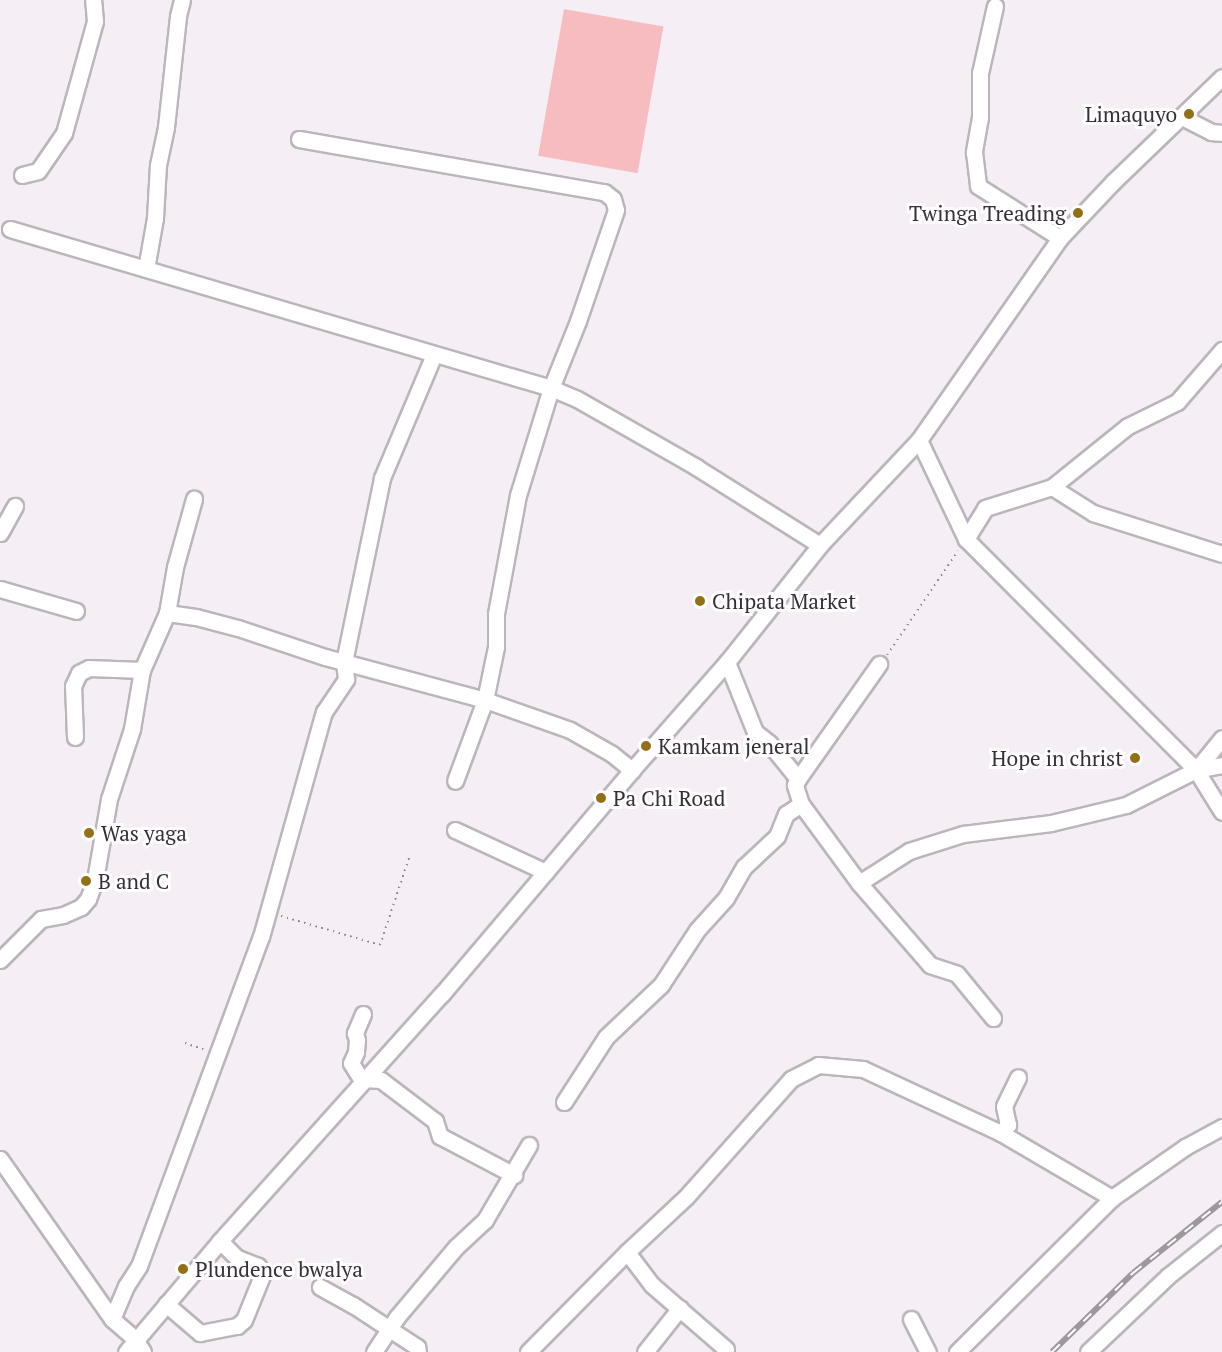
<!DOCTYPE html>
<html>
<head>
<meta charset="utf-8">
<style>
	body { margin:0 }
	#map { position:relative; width:1222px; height:1352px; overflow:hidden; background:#f6eef5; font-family:"PT Serif",serif }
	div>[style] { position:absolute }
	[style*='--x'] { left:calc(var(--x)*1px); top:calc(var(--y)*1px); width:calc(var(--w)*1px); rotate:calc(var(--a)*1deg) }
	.green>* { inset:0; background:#f7bcc0; transform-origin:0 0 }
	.path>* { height:2px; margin-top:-1px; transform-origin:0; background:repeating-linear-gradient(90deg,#8f898e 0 1.5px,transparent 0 6px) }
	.roads { filter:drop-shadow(2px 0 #bcb5bc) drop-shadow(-2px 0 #bcb5bc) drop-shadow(0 2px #bcb5bc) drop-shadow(0 -2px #bcb5bc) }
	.minor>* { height:15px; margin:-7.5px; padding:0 7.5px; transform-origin:7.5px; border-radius:7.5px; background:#fff }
	.rail>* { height:6px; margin-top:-3px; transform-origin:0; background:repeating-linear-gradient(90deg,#fffdff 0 11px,#9e989d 0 22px); box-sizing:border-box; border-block:2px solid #9e989d }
	.dots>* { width:16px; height:16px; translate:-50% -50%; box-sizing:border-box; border:3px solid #fffdff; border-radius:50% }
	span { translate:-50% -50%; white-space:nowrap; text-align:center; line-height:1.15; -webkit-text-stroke:6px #fffdff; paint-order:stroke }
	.poi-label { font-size:21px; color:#343134 }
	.right { translate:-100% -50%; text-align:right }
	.left { translate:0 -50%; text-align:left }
</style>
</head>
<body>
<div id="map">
	<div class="green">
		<div style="left:564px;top:9px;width:101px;height:149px;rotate:10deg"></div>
	</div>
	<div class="path">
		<div style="--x:887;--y:655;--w:126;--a:-55.7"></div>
		<div style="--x:281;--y:916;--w:103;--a:16.3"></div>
		<div style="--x:380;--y:945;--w:95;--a:-71.6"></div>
		<div style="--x:185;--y:1043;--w:21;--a:19"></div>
	</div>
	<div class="roads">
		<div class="minor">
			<div style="--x:995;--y:6;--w:69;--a:102.6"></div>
			<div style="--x:980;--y:73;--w:44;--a:90"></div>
			<div style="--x:980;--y:117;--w:36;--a:100"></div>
			<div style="--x:974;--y:152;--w:34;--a:83"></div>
			<div style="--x:978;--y:186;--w:97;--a:32.4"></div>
			<div style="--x:1182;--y:117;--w:33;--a:27"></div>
			<div style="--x:1211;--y:132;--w:11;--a:5"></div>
			<div style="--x:299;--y:139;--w:310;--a:9.9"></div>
			<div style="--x:604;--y:192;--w:11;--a:38"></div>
			<div style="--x:613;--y:199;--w:11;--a:75"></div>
			<div style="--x:616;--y:210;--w:117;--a:108.9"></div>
			<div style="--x:578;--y:321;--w:72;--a:111.9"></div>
			<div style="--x:551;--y:388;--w:112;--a:107.1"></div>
			<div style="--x:518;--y:495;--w:121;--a:100.5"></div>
			<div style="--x:496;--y:614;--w:33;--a:90"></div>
			<div style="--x:496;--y:647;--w:54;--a:101.7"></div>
			<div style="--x:485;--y:700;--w:86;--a:110.3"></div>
			<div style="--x:22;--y:175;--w:16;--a:-14"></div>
			<div style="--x:38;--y:171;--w:46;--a:-55.6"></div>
			<div style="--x:64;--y:133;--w:116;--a:-74.5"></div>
			<div style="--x:95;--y:21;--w:21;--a:-95"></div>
			<div style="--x:10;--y:229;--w:564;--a:16.38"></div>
			<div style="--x:551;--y:388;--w:28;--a:23"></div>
			<div style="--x:577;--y:399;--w:137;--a:29.7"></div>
			<div style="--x:696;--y:467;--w:146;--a:32.2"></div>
			<div style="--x:146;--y:269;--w:52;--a:-80"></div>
			<div style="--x:155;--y:218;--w:53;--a:-86.8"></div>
			<div style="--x:158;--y:165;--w:39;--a:-78"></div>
			<div style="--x:166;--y:127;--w:112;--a:-83.8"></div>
			<div style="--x:178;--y:16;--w:16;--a:-76"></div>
			<div style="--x:919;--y:440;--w:110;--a:64.6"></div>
			<div style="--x:966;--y:539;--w:326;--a:45.1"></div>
			<div style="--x:1196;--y:770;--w:49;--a:58.2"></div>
			<div style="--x:1052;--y:487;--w:49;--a:32.4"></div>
			<div style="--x:1093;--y:513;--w:135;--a:17.6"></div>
			<div style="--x:0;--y:533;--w:31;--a:-61"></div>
			<div style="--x:966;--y:539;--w:36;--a:-58"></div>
			<div style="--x:985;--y:508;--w:70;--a:-17.4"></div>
			<div style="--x:1052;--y:487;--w:97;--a:-38.8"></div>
			<div style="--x:1128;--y:426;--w:55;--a:-26.1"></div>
			<div style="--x:1177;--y:402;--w:69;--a:-49.1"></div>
			<div style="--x:0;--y:589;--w:79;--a:16.1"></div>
			<div style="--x:167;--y:613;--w:47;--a:-80.1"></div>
			<div style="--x:175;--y:567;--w:71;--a:-74.4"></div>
			<div style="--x:727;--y:662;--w:75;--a:68.2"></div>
			<div style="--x:755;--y:732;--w:18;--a:38"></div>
			<div style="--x:769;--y:743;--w:46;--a:51.1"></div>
			<div style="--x:75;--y:737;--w:51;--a:-92.2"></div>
			<div style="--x:73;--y:686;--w:14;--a:-65"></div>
			<div style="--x:79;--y:673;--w:11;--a:-27"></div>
			<div style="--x:89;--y:668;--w:53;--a:2.2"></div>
			<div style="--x:1196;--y:770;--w:41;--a:-50.9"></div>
			<div style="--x:801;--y:804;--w:20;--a:-108"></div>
			<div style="--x:795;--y:785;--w:7;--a:-63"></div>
			<div style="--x:798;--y:779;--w:141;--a:-54.8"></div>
			<div style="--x:455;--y:830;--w:100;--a:24.8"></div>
			<div style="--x:859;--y:883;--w:108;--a:49.1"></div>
			<div style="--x:930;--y:965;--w:28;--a:18"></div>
			<div style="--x:957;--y:974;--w:57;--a:50.7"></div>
			<div style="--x:0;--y:960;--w:58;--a:-45"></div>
			<div style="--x:41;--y:919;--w:22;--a:-10"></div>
			<div style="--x:63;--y:915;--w:20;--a:-24"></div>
			<div style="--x:81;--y:907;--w:11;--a:-49"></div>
			<div style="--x:88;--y:899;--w:20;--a:-70"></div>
			<div style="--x:95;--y:880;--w:82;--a:-80.2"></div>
			<div style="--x:109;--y:799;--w:74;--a:-71.8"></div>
			<div style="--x:132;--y:729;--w:60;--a:-80.4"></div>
			<div style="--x:142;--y:670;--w:62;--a:-66.3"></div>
			<div style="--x:167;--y:613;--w:29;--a:8"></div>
			<div style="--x:196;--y:617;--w:43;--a:14.7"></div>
			<div style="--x:238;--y:628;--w:92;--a:18.4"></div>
			<div style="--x:325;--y:657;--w:166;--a:15"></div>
			<div style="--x:485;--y:700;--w:90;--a:19.4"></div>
			<div style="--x:570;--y:730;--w:48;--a:29.7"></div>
			<div style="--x:612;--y:754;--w:26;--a:39"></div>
			<div style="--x:363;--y:1014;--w:21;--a:113"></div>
			<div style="--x:355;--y:1033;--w:7;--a:74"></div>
			<div style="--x:357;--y:1040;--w:12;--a:95"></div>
			<div style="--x:356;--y:1052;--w:12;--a:114"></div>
			<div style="--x:351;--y:1063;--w:19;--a:58"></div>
			<div style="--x:361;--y:1079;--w:20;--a:3"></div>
			<div style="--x:381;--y:1080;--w:68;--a:37.2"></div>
			<div style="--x:435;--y:1121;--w:16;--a:72"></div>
			<div style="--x:440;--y:1136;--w:84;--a:27.8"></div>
			<div style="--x:564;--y:1102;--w:77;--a:-57.1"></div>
			<div style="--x:606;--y:1037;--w:76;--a:-43.4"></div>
			<div style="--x:661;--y:985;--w:66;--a:-56.8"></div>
			<div style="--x:697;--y:930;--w:43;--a:-47.8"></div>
			<div style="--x:726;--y:898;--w:36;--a:-60"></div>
			<div style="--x:744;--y:867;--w:45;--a:-43.2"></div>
			<div style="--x:777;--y:836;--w:24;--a:-68"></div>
			<div style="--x:786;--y:814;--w:18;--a:-34"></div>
			<div style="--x:801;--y:804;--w:98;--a:53.7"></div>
			<div style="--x:859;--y:883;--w:59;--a:-32.6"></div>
			<div style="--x:909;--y:851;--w:57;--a:-17.5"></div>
			<div style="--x:963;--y:834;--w:89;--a:-7.1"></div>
			<div style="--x:1051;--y:823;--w:77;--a:-13.5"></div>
			<div style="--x:1126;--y:805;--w:78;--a:-26.6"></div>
			<div style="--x:1196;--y:770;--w:26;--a:-11"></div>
			<div style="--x:1001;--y:1133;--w:11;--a:-49"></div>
			<div style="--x:1008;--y:1125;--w:19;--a:-102"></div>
			<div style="--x:1004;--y:1106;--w:32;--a:-64"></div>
			<div style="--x:0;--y:1159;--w:195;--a:55"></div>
			<div style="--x:112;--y:1319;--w:30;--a:41"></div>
			<div style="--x:135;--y:1339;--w:15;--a:58"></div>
			<div style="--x:627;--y:1252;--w:41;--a:52.9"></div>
			<div style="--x:652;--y:1285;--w:98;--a:40.9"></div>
			<div style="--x:320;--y:1287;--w:38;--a:29"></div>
			<div style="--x:353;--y:1305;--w:77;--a:33.3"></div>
			<div style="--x:417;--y:1347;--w:5;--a:79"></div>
			<div style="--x:166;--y:1304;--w:45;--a:40.5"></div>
			<div style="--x:200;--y:1333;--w:38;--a:-11"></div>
			<div style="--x:237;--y:1326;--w:9;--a:-41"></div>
			<div style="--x:244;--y:1320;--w:51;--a:-68"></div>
			<div style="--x:263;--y:1273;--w:9;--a:-126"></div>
			<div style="--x:258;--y:1266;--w:22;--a:-159"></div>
			<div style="--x:237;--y:1258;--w:24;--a:-135"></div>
			<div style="--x:112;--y:1319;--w:36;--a:-67"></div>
			<div style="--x:126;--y:1286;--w:24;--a:-57"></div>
			<div style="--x:139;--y:1266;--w:351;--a:-69.7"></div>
			<div style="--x:261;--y:937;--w:234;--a:-74.4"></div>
			<div style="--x:324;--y:712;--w:40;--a:-56"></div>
			<div style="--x:346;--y:679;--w:17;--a:-97"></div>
			<div style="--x:344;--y:662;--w:188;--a:-78.3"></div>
			<div style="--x:382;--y:478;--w:134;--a:-67.2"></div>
			<div style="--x:911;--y:1319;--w:37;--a:63"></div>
			<div style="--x:126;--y:1352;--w:145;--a:-49.7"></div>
			<div style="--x:220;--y:1241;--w:332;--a:-48.1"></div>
			<div style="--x:442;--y:994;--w:294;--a:-49.7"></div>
			<div style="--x:632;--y:770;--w:144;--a:-48.7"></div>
			<div style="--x:727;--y:662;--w:149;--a:-51.5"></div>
			<div style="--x:820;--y:545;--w:144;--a:-46.7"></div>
			<div style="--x:919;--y:440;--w:246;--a:-55.1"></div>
			<div style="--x:1060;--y:238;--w:77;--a:-46.6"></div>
			<div style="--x:1113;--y:182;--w:151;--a:-43.9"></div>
			<div style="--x:374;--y:1352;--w:42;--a:-56.7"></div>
			<div style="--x:397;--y:1317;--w:92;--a:-49.9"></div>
			<div style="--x:456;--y:1247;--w:40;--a:-43"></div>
			<div style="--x:485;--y:1220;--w:87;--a:-59.6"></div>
			<div style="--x:528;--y:1352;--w:141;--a:-45.3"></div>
			<div style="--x:627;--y:1252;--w:81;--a:-43"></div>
			<div style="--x:686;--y:1197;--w:158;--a:-48.3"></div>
			<div style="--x:791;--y:1079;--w:30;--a:-27"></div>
			<div style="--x:818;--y:1065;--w:45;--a:5.1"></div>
			<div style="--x:863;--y:1069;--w:152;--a:24.9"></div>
			<div style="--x:1001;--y:1133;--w:129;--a:30.4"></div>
			<div style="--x:645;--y:1352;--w:56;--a:-51.5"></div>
			<div style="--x:957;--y:1352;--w:218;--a:-44.8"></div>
			<div style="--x:1112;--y:1198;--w:89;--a:-34.9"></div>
			<div style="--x:1185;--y:1147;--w:42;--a:-28.4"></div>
			<div style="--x:1088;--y:1352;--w:110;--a:-43.5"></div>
			<div style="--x:1168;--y:1276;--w:69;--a:-38.5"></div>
		</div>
	</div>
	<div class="rail">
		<div style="--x:1052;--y:1352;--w:113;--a:-44.3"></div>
		<div style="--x:1133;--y:1273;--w:114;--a:-38.6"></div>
	</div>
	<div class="dots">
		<div style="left:1189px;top:114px;background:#927017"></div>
		<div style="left:1078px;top:213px;background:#927017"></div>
		<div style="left:700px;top:601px;background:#927017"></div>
		<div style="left:646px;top:746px;background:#927017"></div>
		<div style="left:1135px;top:758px;background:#927017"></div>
		<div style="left:601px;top:798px;background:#927017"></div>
		<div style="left:89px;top:833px;background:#927017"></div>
		<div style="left:86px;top:881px;background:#927017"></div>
		<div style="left:183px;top:1269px;background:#927017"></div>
	</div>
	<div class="poi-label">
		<span class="right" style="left:1177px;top:114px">Limaquyo</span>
		<span class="right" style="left:1066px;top:213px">Twinga Treading</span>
		<span class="left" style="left:712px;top:601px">Chipata Market</span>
		<span class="left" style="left:658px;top:746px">Kamkam jeneral</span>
		<span class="right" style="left:1123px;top:758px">Hope in christ</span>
		<span class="left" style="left:613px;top:798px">Pa Chi Road</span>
		<span class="left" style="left:101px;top:833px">Was yaga</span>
		<span class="left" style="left:98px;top:881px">B and C</span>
		<span class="left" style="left:195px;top:1269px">Plundence bwalya</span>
	</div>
</div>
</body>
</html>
